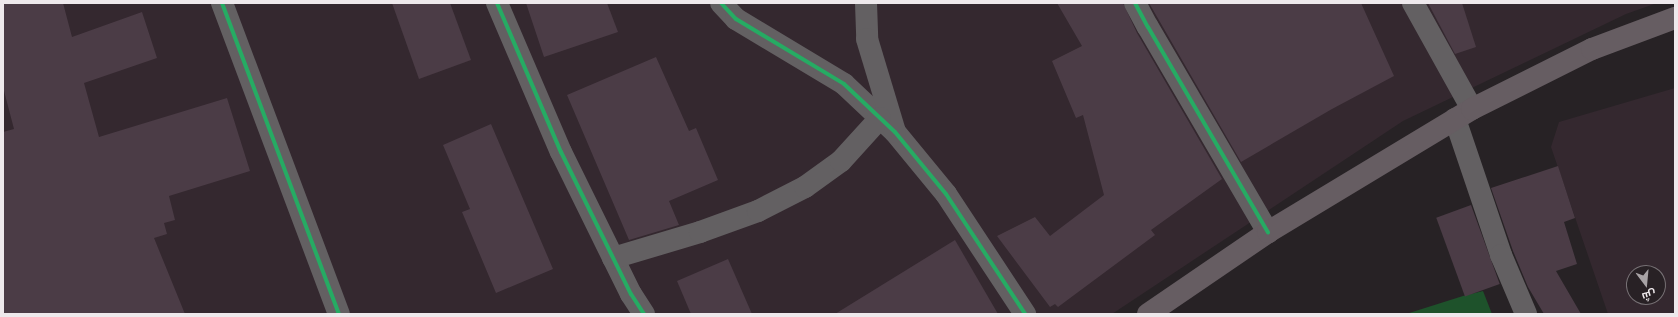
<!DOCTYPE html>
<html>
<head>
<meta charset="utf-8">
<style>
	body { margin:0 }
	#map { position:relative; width:1678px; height:317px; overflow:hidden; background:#272225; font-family:Cabin,Cairo,sans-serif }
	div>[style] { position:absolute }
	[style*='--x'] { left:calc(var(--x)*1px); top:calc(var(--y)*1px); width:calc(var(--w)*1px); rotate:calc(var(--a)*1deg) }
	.built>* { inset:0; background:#34282f }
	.green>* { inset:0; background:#1e522b }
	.building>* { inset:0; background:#4b3c46; transform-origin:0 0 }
	.minor>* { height:22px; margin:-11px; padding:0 11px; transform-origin:11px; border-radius:11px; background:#636062 }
	.major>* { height:22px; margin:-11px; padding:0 11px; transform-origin:11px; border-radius:11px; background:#665d62 }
	.cycleway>* { height:4px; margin:-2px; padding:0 2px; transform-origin:2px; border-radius:2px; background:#26ab63 }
	span { translate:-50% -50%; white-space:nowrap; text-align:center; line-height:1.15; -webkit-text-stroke:3px #282125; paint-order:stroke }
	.frame { position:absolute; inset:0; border:4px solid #eee9ec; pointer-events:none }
	.north { position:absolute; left:1626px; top:265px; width:40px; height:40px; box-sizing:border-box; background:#282125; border:1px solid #777175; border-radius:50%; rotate:164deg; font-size:11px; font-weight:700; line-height:16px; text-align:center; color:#eee9ec }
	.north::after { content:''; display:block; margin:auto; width:14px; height:18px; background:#a8a3a6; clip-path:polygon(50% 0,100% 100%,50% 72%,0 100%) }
</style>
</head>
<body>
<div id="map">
	<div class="built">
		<div style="clip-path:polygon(3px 3px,1657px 3px,1626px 14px,1403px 121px,1112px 314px,3px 314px)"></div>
		<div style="clip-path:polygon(evenodd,1675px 88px,1675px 314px,1608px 314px,1551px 147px,1559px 122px,1675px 88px,1634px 273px,1658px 273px,1658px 297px,1634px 297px,1634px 273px)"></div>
	</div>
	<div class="green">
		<div style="clip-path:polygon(1483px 291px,1492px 314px,1406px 314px,1463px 296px)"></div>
	</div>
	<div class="building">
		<div style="clip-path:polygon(3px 3px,63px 3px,72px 37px,142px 12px,157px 58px,84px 83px,99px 137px,227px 98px,250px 171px,169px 196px,175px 220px,164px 223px,167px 234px,154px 238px,185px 314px,3px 314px,3px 132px,14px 129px,3px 87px)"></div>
		<div style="clip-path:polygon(392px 3px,450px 3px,471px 60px,419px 79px)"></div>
		<div style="clip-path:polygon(526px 3px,607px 3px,618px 32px,544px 57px)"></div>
		<div style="clip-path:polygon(1057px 3px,1123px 3px,1137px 33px,1222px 179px,1151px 230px,1155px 235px,1058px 307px,1055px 304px,1050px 307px,997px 236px,1035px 217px,1050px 236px,1104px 195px,1083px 115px,1076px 118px,1052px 61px,1082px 46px)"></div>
		<div style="clip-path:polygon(1149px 3px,1361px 3px,1394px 76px,1332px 109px,1241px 162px)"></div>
		<div style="clip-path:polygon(1428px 3px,1462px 3px,1476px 47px,1455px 54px)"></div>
		<div style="clip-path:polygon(656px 57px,689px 131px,696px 128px,718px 180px,669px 201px,679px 225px,629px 240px,567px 95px)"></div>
		<div style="clip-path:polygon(491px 124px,553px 269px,496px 293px,462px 212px,470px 209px,443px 145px)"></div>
		<div style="clip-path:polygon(1558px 166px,1575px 218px,1564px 222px,1577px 264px,1556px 271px,1581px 314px,1544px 314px,1528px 287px,1513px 251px,1491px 188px)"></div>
		<div style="left:1471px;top:205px;width:84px;height:37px;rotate:70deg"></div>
		<div style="clip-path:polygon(955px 240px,998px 314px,835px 314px)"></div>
		<div style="clip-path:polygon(728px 259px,752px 314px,691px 314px,677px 281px)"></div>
	</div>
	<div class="minor">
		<div style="--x:222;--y:3;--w:332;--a:69.4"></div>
		<div style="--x:497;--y:3;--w:162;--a:66.8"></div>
		<div style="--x:561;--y:152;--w:158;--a:63.8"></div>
		<div style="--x:631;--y:294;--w:24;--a:57"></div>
		<div style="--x:721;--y:3;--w:22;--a:47"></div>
		<div style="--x:736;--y:19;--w:126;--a:31"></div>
		<div style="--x:844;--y:84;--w:70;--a:43.3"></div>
		<div style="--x:895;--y:132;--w:80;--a:50.6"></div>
		<div style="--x:946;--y:194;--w:144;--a:56.6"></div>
		<div style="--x:866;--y:3;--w:36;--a:88"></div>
		<div style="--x:867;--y:39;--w:97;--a:73.2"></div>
		<div style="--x:1135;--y:3;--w:27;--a:62"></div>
		<div style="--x:1148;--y:27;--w:238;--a:59.7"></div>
		<div style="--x:1413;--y:3;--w:121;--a:60.9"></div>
		<div style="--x:1455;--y:119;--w:144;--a:71.3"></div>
		<div style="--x:1501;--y:255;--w:64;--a:67"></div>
		<div style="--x:613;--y:258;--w:91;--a:-16.6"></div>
		<div style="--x:700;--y:232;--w:62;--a:-19.9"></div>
		<div style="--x:758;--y:211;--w:53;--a:-27.1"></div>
		<div style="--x:805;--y:187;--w:44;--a:-35.8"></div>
		<div style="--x:841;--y:161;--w:58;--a:-47.8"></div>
	</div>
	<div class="major">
		<div style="--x:1148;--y:314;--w:145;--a:-34.3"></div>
		<div style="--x:1268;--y:232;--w:238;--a:-31.1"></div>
		<div style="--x:1472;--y:109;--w:134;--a:-26.6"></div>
		<div style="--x:1592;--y:49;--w:89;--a:-20.5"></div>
	</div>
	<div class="cycleway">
		<div style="--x:222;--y:3;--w:332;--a:69.4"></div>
		<div style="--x:497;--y:3;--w:162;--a:66.8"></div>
		<div style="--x:561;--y:152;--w:158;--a:63.8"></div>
		<div style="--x:631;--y:294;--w:24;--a:57"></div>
		<div style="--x:721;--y:3;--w:22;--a:47"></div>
		<div style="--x:736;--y:19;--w:126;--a:31"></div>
		<div style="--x:844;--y:84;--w:70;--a:43.3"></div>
		<div style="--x:895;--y:132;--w:80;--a:50.6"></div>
		<div style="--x:946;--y:194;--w:144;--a:56.6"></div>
		<div style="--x:1135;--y:3;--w:27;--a:62"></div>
		<div style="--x:1148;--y:27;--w:238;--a:59.7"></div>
	</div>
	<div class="frame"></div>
	<div class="north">ش</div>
</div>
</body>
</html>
